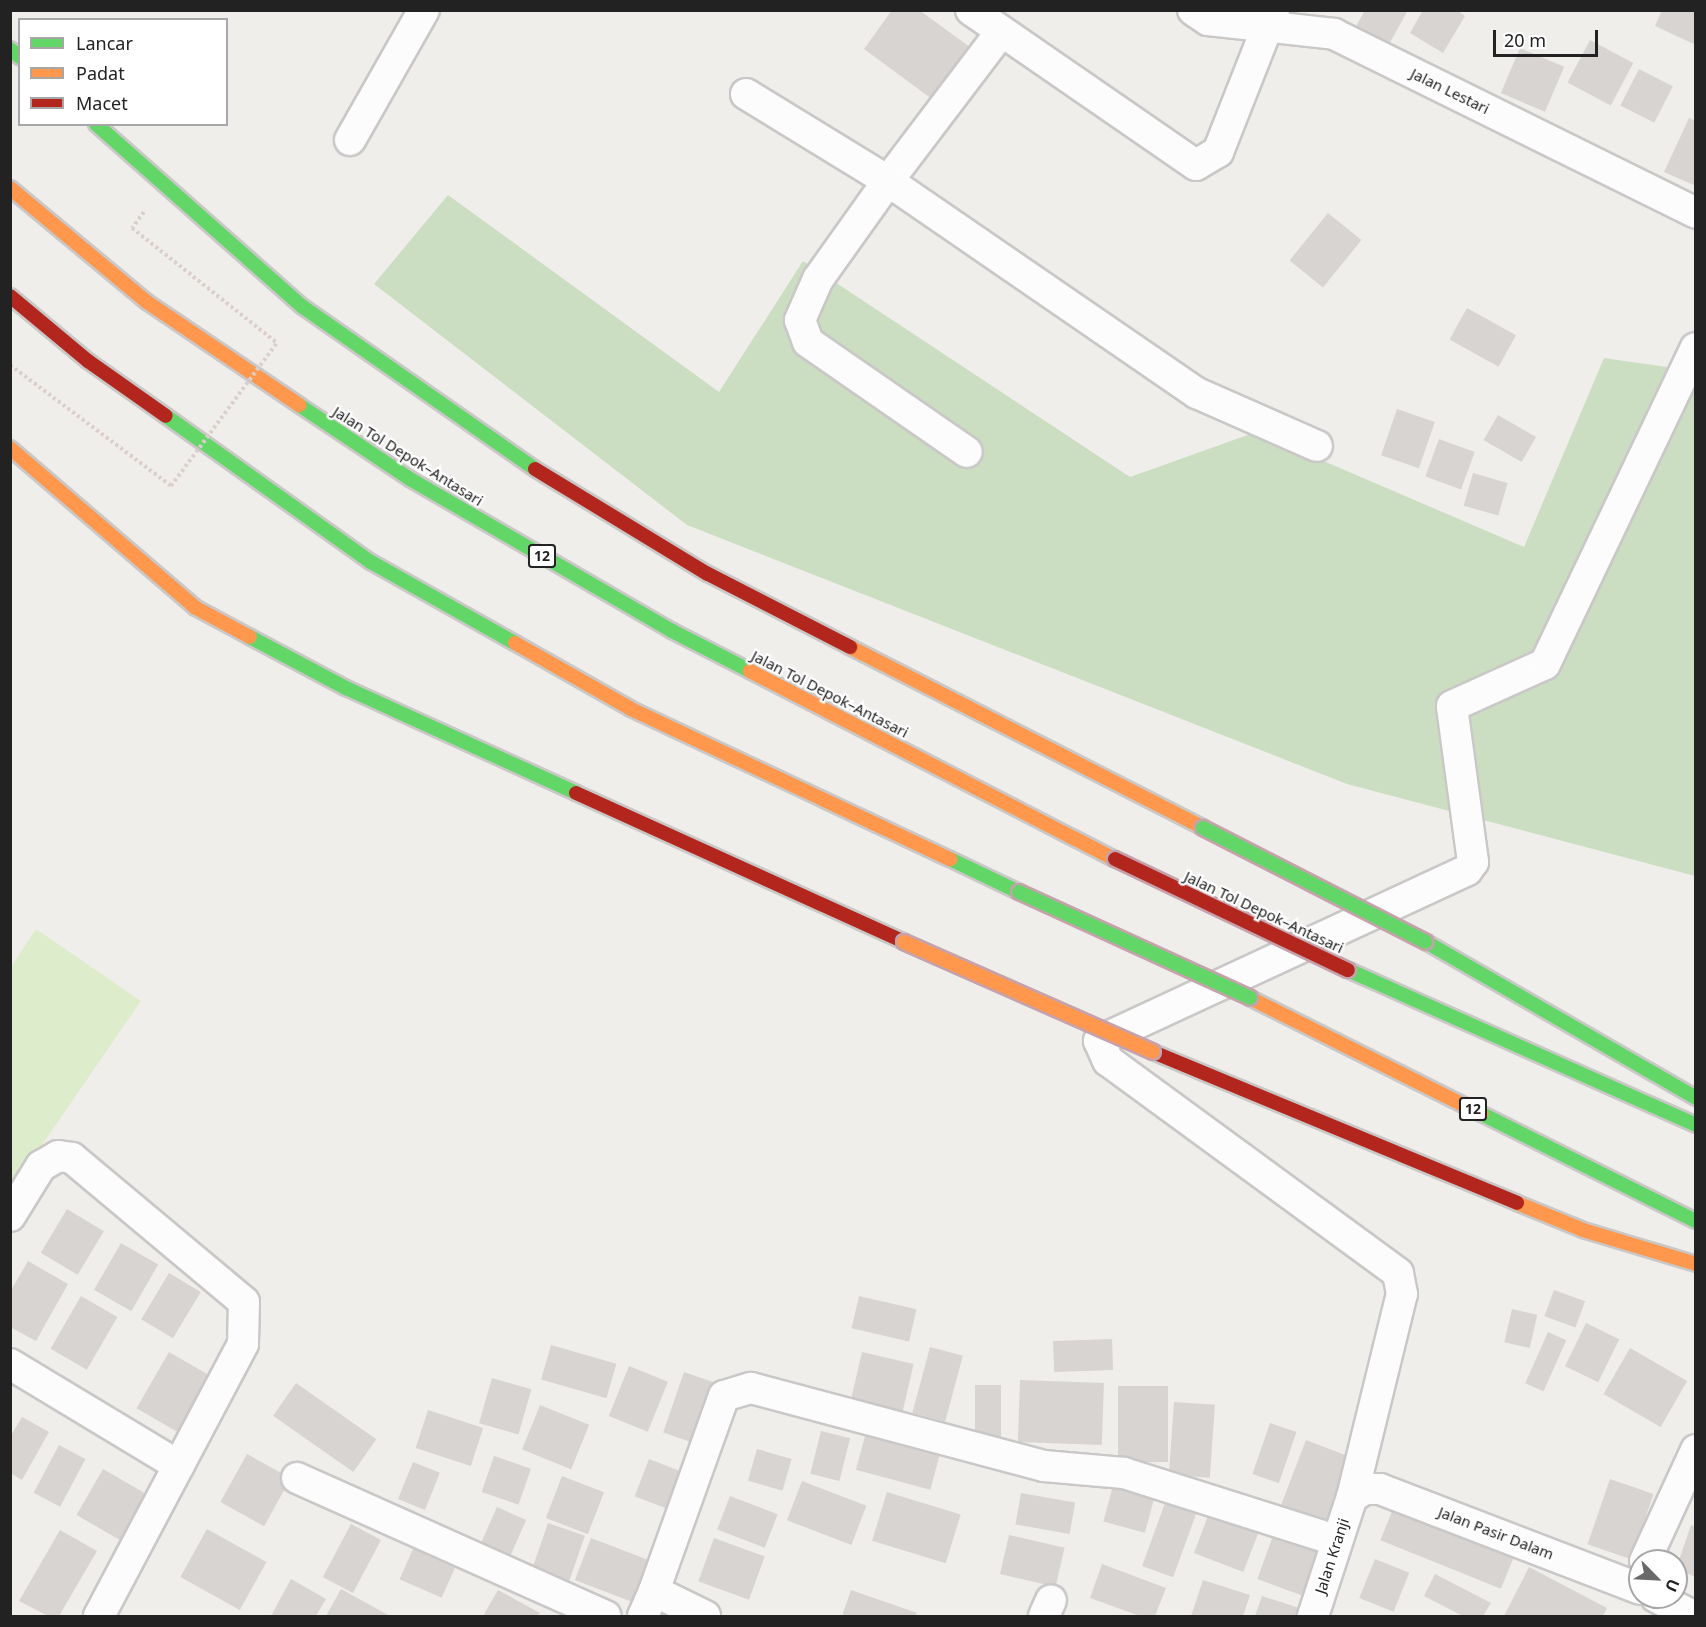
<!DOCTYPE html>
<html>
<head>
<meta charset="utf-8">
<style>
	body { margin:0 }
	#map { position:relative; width:1706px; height:1627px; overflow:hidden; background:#f0eeeb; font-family:"Noto Sans",sans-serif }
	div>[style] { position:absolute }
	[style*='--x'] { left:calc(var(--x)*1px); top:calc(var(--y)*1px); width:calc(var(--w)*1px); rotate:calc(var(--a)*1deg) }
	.grass>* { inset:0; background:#ddeccb }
	.forest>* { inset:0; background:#cbdec1 }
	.building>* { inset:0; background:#d7d4d2; transform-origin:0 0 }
	.path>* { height:4px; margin-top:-2px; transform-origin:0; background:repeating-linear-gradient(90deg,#dccecd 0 3px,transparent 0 6px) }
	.roads { filter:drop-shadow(2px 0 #c9c8c7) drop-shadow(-2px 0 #c9c8c7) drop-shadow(0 2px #c9c8c7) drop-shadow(0 -2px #c9c8c7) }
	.street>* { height:30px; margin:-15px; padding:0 15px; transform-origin:15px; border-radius:15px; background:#fdfcfc }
	.fast>* { height:14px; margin:-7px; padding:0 7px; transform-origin:7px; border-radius:7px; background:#63d668 }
	.slow>* { height:14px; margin:-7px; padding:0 7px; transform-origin:7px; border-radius:7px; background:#ff974d }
	.jam>* { height:14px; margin:-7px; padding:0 7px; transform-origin:7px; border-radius:7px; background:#b3261e }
	.path-bridge>* { height:4px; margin-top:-2px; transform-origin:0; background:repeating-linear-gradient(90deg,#dccecd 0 3px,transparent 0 6px) }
	.bridges { filter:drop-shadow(2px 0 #c5a2ac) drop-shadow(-2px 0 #c5a2ac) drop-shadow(0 2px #c5a2ac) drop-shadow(0 -2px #c5a2ac) }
	.fast-bridge>* { height:14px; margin:-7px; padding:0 7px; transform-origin:7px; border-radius:7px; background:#63d668 }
	.slow-bridge>* { height:14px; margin:-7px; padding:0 7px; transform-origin:7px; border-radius:7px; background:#ff974d }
	.jam-bridge>* { height:14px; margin:-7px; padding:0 7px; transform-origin:7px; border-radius:7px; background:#b3261e }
	span { translate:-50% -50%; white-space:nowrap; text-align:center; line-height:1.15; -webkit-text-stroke:4.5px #fff; paint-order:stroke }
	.shield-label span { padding:2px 4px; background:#fff; border:2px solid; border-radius:4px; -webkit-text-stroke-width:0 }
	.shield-label { font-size:14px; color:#222; font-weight:700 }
	.street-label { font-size:15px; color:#222 }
	.frame { position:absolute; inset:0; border:12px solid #222; pointer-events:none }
	.legend { position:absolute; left:18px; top:18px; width:210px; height:108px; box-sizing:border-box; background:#fff; border:2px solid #a7a7a7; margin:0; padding:8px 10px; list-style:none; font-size:18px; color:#222 }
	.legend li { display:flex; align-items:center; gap:12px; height:30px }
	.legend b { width:30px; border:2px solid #a7a7a7 }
	.north { position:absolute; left:1628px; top:1549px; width:60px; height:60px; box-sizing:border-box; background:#fff; border:2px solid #a7a7a7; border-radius:50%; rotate:114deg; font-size:16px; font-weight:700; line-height:24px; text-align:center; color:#222 }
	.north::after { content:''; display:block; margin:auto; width:21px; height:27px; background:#6a6968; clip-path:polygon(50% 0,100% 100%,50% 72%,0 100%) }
	.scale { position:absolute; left:1493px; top:30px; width:105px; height:27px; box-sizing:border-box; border:3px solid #222; border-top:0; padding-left:8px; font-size:18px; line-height:21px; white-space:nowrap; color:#222; -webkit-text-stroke:4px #fff; paint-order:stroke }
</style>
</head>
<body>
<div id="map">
	<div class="grass">
		<div style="clip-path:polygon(36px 929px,141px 1001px,11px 1190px,11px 967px)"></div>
	</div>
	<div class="forest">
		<div style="clip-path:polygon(448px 195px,719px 392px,803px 261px,1130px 477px,1256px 432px,1524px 547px,1604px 358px,1688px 370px,1695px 357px,1695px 876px,1347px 784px,687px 525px,374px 284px)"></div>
	</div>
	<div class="building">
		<div style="clip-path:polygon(892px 10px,919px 10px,974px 50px,936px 102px,864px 49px)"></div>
		<div style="clip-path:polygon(1365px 10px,1408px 10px,1388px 46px,1355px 28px)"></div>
		<div style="clip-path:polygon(1423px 10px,1457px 10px,1465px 16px,1443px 53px,1410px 33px)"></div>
		<div style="clip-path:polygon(1662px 10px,1696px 10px,1696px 45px,1655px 26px)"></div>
		<div style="left:1590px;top:40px;width:49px;height:48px;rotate:28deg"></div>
		<div style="left:1520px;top:48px;width:48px;height:49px;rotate:23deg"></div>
		<div style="left:1639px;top:69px;width:38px;height:41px;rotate:27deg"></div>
		<div style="clip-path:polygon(1689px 118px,1696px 121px,1696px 186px,1664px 172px)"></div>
		<div style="left:1328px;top:213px;width:43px;height:61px;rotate:39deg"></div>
		<div style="left:1467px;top:308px;width:56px;height:36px;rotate:29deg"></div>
		<div style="left:1397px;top:409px;width:40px;height:49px;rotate:19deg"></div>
		<div style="left:1498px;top:415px;width:44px;height:29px;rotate:30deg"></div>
		<div style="left:1439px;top:439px;width:38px;height:40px;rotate:20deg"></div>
		<div style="left:1473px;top:473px;width:36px;height:34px;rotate:16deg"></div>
		<div style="left:67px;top:1209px;width:43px;height:51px;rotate:31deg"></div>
		<div style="left:121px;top:1243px;width:43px;height:54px;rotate:30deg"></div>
		<div style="clip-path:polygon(28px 1261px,68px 1284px,36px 1341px,10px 1327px,10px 1292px)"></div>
		<div style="left:169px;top:1273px;width:37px;height:54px;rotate:31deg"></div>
		<div style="left:1554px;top:1290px;width:33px;height:28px;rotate:20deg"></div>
		<div style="left:81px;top:1296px;width:42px;height:61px;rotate:30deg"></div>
		<div style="left:859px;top:1296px;width:59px;height:33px;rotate:13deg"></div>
		<div style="left:1512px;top:1309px;width:26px;height:34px;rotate:13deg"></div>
		<div style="left:1586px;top:1323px;width:37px;height:48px;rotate:26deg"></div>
		<div style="left:1548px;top:1332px;width:20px;height:56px;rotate:24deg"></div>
		<div style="left:1112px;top:1339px;width:31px;height:59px;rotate:88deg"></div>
		<div style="left:551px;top:1345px;width:68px;height:36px;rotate:16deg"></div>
		<div style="left:930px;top:1347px;width:34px;height:68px;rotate:15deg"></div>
		<div style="left:1630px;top:1348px;width:66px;height:53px;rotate:30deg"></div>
		<div style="left:169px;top:1352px;width:48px;height:65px;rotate:30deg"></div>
		<div style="left:862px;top:1352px;width:53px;height:54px;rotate:13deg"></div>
		<div style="left:629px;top:1366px;width:42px;height:54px;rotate:22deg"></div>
		<div style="left:684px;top:1372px;width:36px;height:64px;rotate:19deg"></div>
		<div style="left:492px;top:1378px;width:41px;height:47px;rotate:16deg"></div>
		<div style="left:1020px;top:1380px;width:84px;height:62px;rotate:2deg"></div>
		<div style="left:296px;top:1383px;width:98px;height:40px;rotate:35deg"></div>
		<div style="left:975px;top:1385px;width:26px;height:59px"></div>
		<div style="left:1118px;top:1386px;width:50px;height:76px"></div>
		<div style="left:1174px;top:1402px;width:41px;height:73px;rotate:4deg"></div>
		<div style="left:540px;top:1405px;width:53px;height:48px;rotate:22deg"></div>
		<div style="left:428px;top:1410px;width:58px;height:40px;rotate:18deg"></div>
		<div style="clip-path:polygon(22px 1417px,49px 1432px,22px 1480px,10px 1473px,10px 1437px)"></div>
		<div style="left:1270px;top:1423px;width:28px;height:54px;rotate:19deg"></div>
		<div style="left:821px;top:1431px;width:30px;height:44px;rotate:14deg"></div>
		<div style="left:865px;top:1436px;width:77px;height:35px;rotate:15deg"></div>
		<div style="left:1306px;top:1440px;width:53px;height:72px;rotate:21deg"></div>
		<div style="left:59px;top:1445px;width:30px;height:54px;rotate:28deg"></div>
		<div style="left:757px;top:1449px;width:36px;height:33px;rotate:16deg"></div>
		<div style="left:247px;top:1454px;width:50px;height:55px;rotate:29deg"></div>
		<div style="left:494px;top:1456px;width:39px;height:38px;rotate:19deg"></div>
		<div style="left:649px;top:1459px;width:45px;height:40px;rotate:21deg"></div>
		<div style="left:413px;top:1462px;width:29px;height:40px;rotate:22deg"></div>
		<div style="left:103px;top:1469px;width:50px;height:53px;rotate:30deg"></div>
		<div style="left:562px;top:1476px;width:45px;height:45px;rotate:21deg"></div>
		<div style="left:1610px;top:1479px;width:46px;height:69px;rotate:19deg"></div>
		<div style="left:802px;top:1481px;width:69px;height:42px;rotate:21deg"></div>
		<div style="left:1114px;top:1482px;width:43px;height:41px;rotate:15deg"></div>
		<div style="left:887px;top:1492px;width:77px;height:51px;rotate:17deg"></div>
		<div style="left:1021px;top:1493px;width:55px;height:32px;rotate:10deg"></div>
		<div style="left:730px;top:1496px;width:51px;height:36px;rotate:21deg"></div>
		<div style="left:1165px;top:1503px;width:33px;height:67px;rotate:20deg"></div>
		<div style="left:1395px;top:1504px;width:130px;height:39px;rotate:22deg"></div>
		<div style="left:497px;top:1507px;width:32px;height:40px;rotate:24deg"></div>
		<div style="left:1210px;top:1511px;width:53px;height:45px;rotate:21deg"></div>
		<div style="left:548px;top:1523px;width:39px;height:50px;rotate:19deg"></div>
		<div style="left:351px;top:1524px;width:34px;height:60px;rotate:28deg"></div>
		<div style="clip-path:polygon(1691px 1525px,1696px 1527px,1696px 1577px,1676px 1569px)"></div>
		<div style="left:207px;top:1529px;width:68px;height:55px;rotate:29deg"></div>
		<div style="clip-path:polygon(60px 1530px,97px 1551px,59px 1616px,48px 1616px,19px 1601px)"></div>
		<div style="left:1274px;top:1533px;width:53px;height:49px;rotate:20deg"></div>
		<div style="left:1009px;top:1535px;width:57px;height:40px;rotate:13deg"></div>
		<div style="left:591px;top:1538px;width:74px;height:45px;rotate:21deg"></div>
		<div style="left:714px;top:1538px;width:54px;height:46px;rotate:20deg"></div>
		<div style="left:413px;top:1549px;width:46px;height:33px;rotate:24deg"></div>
		<div style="left:1375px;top:1559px;width:37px;height:42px;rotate:22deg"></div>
		<div style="clip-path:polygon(1102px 1564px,1166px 1588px,1155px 1616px,1140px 1616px,1090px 1598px)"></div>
		<div style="clip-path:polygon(1529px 1567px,1607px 1608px,1603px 1616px,1504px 1616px)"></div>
		<div style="clip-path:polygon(1435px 1574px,1491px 1603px,1483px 1616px,1463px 1616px,1424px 1596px)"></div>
		<div style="clip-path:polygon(291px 1579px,326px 1599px,316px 1616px,271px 1616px)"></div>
		<div style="clip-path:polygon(1203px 1580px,1250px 1595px,1243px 1616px,1191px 1616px)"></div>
		<div style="clip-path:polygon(341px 1589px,390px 1616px,326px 1616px)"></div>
		<div style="clip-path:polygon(498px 1590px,540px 1613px,537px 1616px,483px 1616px)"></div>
		<div style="clip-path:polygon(851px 1590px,917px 1613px,915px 1616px,842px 1616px)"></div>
		<div style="clip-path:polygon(1262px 1596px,1299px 1608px,1296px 1616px,1255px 1616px)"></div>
	</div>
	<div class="path">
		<div style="--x:144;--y:212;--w:20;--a:127"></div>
		<div style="--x:132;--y:228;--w:185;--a:38.4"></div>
		<div style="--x:10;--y:365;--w:201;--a:36.9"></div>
	</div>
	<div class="roads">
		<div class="street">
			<div style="--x:971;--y:10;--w:273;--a:34.6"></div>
			<div style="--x:1196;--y:165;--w:26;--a:-31"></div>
			<div style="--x:1218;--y:152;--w:153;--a:-68.5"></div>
			<div style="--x:1193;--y:10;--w:18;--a:34"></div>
			<div style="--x:1208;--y:20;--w:127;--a:6.3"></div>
			<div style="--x:1334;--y:34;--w:404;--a:26.3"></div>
			<div style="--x:1001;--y:32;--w:187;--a:127.2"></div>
			<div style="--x:888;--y:181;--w:375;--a:34.5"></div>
			<div style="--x:1197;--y:393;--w:131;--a:23.8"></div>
			<div style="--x:746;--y:94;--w:167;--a:31.5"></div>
			<div style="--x:888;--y:181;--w:120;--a:125.5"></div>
			<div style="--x:818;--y:279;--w:45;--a:113.7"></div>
			<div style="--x:800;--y:320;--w:23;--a:70"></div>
			<div style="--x:808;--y:342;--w:193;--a:34.7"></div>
			<div style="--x:350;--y:140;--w:150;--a:-60.4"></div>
			<div style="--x:10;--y:1216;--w:59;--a:-58.2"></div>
			<div style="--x:41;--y:1166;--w:20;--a:-30"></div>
			<div style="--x:58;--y:1156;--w:14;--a:8"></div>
			<div style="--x:72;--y:1158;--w:224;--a:39.9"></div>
			<div style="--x:244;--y:1302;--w:42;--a:91.4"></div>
			<div style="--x:243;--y:1344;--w:308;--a:117.9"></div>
			<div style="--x:10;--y:1364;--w:197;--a:31.1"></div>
			<div style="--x:297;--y:1478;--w:338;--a:24.1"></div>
			<div style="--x:1352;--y:1497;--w:15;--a:-32"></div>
			<div style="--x:1365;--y:1489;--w:15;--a:0"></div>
			<div style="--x:1380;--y:1489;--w:279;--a:21"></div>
			<div style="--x:1645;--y:1561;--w:122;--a:-65.3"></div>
			<div style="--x:654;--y:1591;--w:207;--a:-70.3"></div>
			<div style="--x:724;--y:1396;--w:28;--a:-17"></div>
			<div style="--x:751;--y:1388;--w:303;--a:14.9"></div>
			<div style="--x:1044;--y:1466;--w:80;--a:5"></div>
			<div style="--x:1124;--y:1473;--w:221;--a:17.6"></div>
			<div style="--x:1656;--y:1597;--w:42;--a:27.2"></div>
			<div style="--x:643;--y:1616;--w:27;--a:-66"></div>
			<div style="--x:654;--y:1591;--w:57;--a:26.1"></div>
			<div style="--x:1044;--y:1616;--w:17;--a:-66"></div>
			<div style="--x:1313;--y:1616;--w:125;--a:-71.9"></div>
			<div style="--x:1352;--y:1497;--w:209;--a:-76.2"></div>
			<div style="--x:1402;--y:1294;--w:21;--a:-101"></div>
			<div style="--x:1398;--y:1273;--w:359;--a:-143.8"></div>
			<div style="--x:1108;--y:1061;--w:22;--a:-114"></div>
			<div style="--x:1099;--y:1041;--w:406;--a:-24.9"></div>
			<div style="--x:1467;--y:870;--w:10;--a:-53"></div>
			<div style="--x:1473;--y:862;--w:157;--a:-97.7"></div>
			<div style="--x:1452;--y:706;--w:102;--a:-24.3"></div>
			<div style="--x:1545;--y:664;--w:350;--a:-64.5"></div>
		</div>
		<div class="fast">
			<div style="--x:10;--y:49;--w:13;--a:39"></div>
			<div style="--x:96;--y:124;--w:276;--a:41.5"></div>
			<div style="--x:303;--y:307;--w:283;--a:34.9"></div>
			<div style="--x:299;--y:405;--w:133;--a:33.7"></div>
			<div style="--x:410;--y:479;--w:303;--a:30.1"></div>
			<div style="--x:672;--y:631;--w:88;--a:27.1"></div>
			<div style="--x:166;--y:416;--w:252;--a:35.5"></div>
			<div style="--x:371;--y:562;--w:165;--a:29.4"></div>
			<div style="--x:250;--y:637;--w:109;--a:28"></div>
			<div style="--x:346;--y:688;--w:253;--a:24.5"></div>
			<div style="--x:950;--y:859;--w:76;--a:25.6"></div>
			<div style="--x:1426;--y:942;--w:312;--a:30"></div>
			<div style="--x:1348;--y:970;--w:381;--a:24"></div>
			<div style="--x:1482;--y:1114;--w:239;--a:26.6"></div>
		</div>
		<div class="slow">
			<div style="--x:10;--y:188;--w:178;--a:39.8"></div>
			<div style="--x:147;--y:302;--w:184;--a:34.1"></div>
			<div style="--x:10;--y:448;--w:245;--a:40.7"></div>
			<div style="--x:196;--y:608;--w:61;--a:28.2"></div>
			<div style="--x:515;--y:643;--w:133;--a:29.6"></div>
			<div style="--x:631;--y:709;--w:353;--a:25.2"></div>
			<div style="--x:850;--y:647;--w:397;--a:27.1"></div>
			<div style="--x:750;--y:671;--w:411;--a:27.3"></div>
			<div style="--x:1250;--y:998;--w:259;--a:26.6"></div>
			<div style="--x:1517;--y:1203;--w:71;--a:22.2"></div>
			<div style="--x:1583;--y:1230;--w:118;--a:16.7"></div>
		</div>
		<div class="jam">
			<div style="--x:10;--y:296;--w:102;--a:39.8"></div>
			<div style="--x:88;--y:361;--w:95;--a:35.2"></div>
			<div style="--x:535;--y:469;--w:202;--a:31.3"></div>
			<div style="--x:708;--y:574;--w:160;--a:27.2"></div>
			<div style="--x:576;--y:793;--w:360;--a:24.4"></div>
			<div style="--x:1153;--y:1052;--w:394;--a:22.5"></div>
		</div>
	</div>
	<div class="path-bridge">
		<div style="--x:171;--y:486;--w:178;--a:-53.5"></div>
	</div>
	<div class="bridges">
		<div class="fast-bridge">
			<div style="--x:1203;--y:828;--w:250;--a:27.1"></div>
			<div style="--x:1019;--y:892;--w:254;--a:24.6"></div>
		</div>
		<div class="slow-bridge">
			<div style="--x:904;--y:942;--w:272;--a:23.8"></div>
		</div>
		<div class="jam-bridge">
			<div style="--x:1115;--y:859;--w:258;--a:25.5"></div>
		</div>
	</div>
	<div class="shield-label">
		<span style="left:542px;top:556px">12</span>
		<span style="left:1473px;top:1109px">12</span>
	</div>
	<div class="street-label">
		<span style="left:1450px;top:91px;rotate:26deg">Jalan Lestari</span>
		<span style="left:408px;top:456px;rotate:32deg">Jalan Tol Depok–Antasari</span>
		<span style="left:830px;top:694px;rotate:27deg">Jalan Tol Depok–Antasari</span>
		<span style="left:1264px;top:912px;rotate:25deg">Jalan Tol Depok–Antasari</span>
		<span style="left:1496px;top:1533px;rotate:21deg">Jalan Pasir Dalam</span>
		<span style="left:1332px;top:1556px;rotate:-72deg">Jalan Kranji</span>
	</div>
	<div class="frame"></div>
	<ul class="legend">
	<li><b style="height:8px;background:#63d668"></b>Lancar</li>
	<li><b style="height:8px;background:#ff974d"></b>Padat</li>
	<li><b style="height:8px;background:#b3261e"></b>Macet</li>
	</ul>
	<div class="north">U</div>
	<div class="scale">20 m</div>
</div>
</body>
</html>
